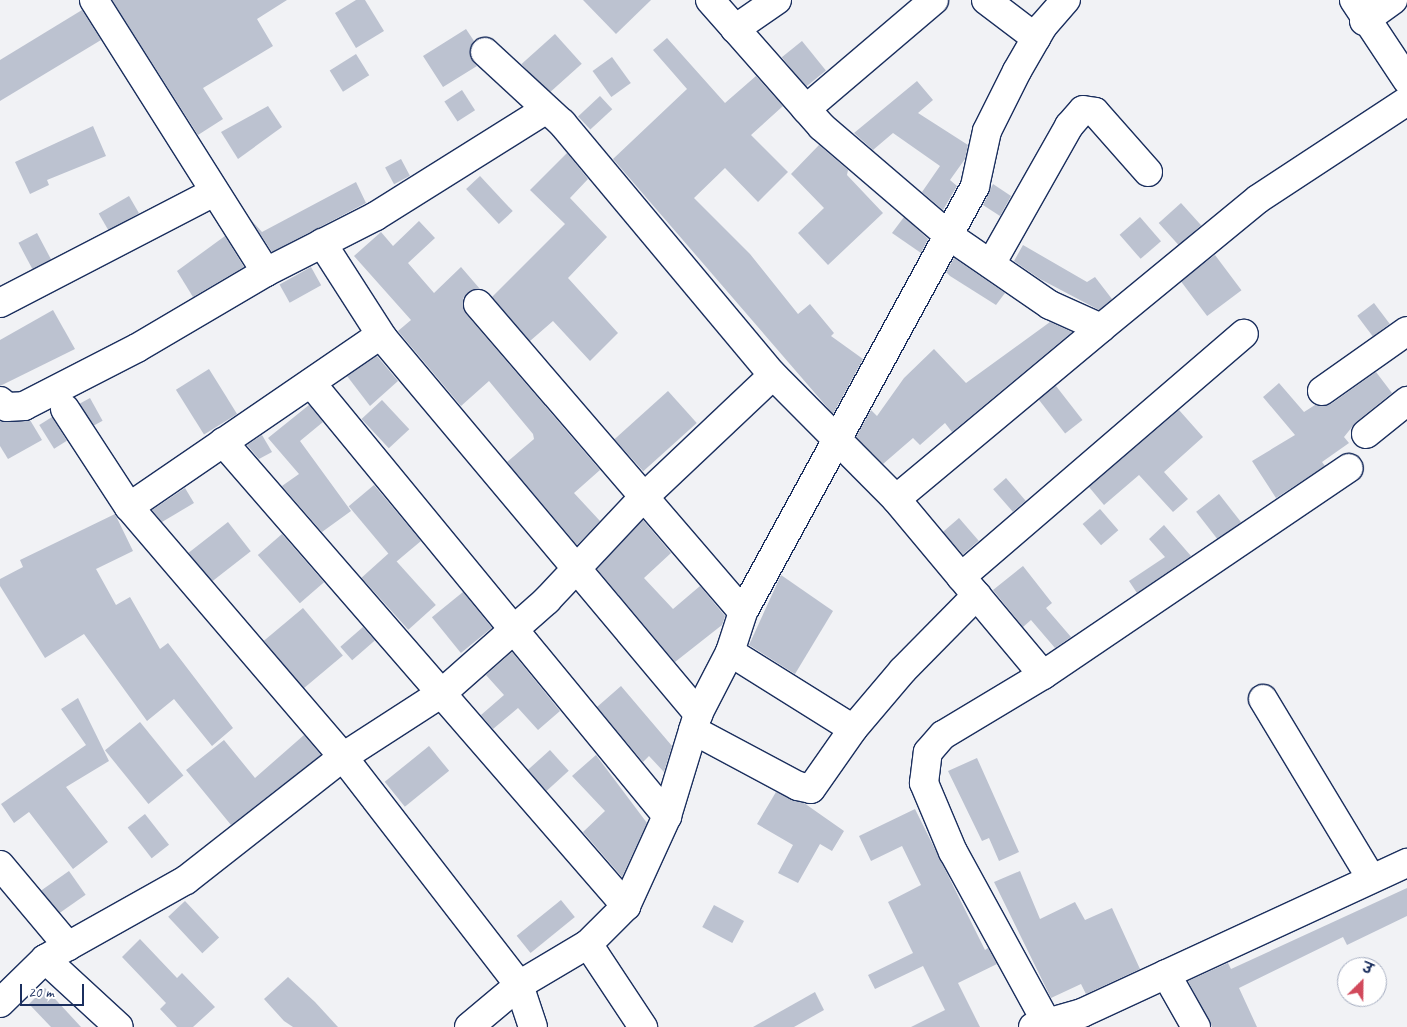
<!DOCTYPE html>
<html>
<head>
<meta charset="utf-8">
<style>
	body { margin:0 }
	#map { position:relative; width:1407px; height:1027px; overflow:hidden; background:#f1f2f5; font-family:Caveat,"Playpen Sans Deva",sans-serif }
	div>[style] { position:absolute }
	[style*='--x'] { left:calc(var(--x)*1px); top:calc(var(--y)*1px); width:calc(var(--w)*1px); rotate:calc(var(--a)*1deg) }
	.building>* { inset:0; background:#bcc2d0; transform-origin:0 0 }
	.roads { filter:drop-shadow(1px 0 #1b2f5e) drop-shadow(-1px 0 #1b2f5e) drop-shadow(0 1px #1b2f5e) drop-shadow(0 -1px #1b2f5e) }
	.minor>* { height:28px; margin:-14px; padding:0 14px; transform-origin:14px; border-radius:14px; background:#fff }
	span { translate:-50% -50%; white-space:nowrap; text-align:center; line-height:1.15; -webkit-text-stroke:4.5px #fff; paint-order:stroke }
	.north { position:absolute; left:1337px; top:957px; width:50px; height:50px; box-sizing:border-box; background:#fff; border:1px solid #a4acbf; border-radius:50%; rotate:23deg; font-size:14px; font-weight:700; line-height:20px; text-align:center; color:#1b2f5e }
	.north::after { content:''; display:block; margin:auto; width:18px; height:22px; background:#d1495b; clip-path:polygon(50% 0,100% 100%,50% 72%,0 100%) }
	.scale { position:absolute; left:20px; top:984px; width:64px; height:22px; box-sizing:border-box; border:2px solid #1b2f5e; border-top:0; padding-left:6px; font-size:15px; line-height:18px; white-space:nowrap; color:#1b2f5e; -webkit-text-stroke:4px #fff; paint-order:stroke }
</style>
</head>
<body>
<div id="map">
	<div class="building">
		<div style="clip-path:polygon(112px 0,287px 0,257px 19px,273px 46px,203px 88px,223px 119px,198px 135px)"></div>
		<div style="clip-path:polygon(356px 0,365px 0,384px 31px,356px 48px,335px 13px)"></div>
		<div style="clip-path:polygon(583px 0,651px 0,616px 34px)"></div>
		<div style="clip-path:polygon(82px 10px,101px 40px,0 101px,0 60px)"></div>
		<div style="clip-path:polygon(466px 29px,474px 41px,470px 57px,477px 66px,443px 87px,423px 56px)"></div>
		<div style="left:555px;top:34px;width:40px;height:45px;rotate:48deg"></div>
		<div style="clip-path:polygon(667px 38px,725px 103px,756px 76px,783px 106px,751px 135px,788px 172px,758px 202px,725px 168px,694px 198px,750px 254px,798px 314px,810px 304px,834px 333px,831px 336px,863px 359px,833px 414px,613px 159px,687px 89px,653px 50px)"></div>
		<div style="left:802px;top:41px;width:38px;height:26px;rotate:51deg"></div>
		<div style="left:356px;top:54px;width:25px;height:31px;rotate:58deg"></div>
		<div style="left:612px;top:57px;width:32px;height:24px;rotate:54deg"></div>
		<div style="clip-path:polygon(917px 81px,933px 100px,918px 113px,968px 145px,965px 159px,950px 180px,957px 186px,943px 210px,922px 192px,940px 166px,893px 133px,873px 150px,854px 133px)"></div>
		<div style="left:462px;top:90px;width:24px;height:21px;rotate:57deg"></div>
		<div style="left:600px;top:96px;width:18px;height:30px;rotate:47deg"></div>
		<div style="clip-path:polygon(268px 106px,282px 127px,238px 159px,221px 132px)"></div>
		<div style="clip-path:polygon(93px 126px,106px 156px,47px 180px,49px 185px,30px 194px,15px 162px)"></div>
		<div style="clip-path:polygon(819px 145px,848px 170px,847px 175px,883px 213px,828px 265px,798px 233px,824px 208px,791px 174px)"></div>
		<div style="clip-path:polygon(567px 153px,588px 179px,570px 198px,607px 237px,568px 278px,618px 333px,590px 361px,553px 321px,530px 341px,492px 297px,565px 224px,530px 190px)"></div>
		<div style="left:401px;top:159px;width:19px;height:18px;rotate:62deg"></div>
		<div style="left:480px;top:176px;width:48px;height:19px;rotate:47deg"></div>
		<div style="clip-path:polygon(356px 182px,366px 203px,272px 252px,251px 220px,262px 232px)"></div>
		<div style="clip-path:polygon(993px 184px,1011px 196px,1000px 216px,983px 205px)"></div>
		<div style="left:129px;top:196px;width:20px;height:35px;rotate:60deg"></div>
		<div style="left:1181px;top:203px;width:30px;height:30px;rotate:48deg"></div>
		<div style="clip-path:polygon(904px 217px,928px 239px,921px 253px,892px 233px)"></div>
		<div style="left:1140px;top:217px;width:32px;height:27px;rotate:49deg"></div>
		<div style="clip-path:polygon(419px 221px,435px 238px,408px 263px,434px 293px,461px 267px,480px 289px,463px 298px,466px 314px,600px 470px,574px 493px,600px 521px,577px 545px,507px 462px,534px 439px,533px 434px,489px 381px,461px 406px,398px 331px,411px 320px,354px 256px,381px 232px,393px 246px)"></div>
		<div style="left:37px;top:233px;width:30px;height:21px;rotate:62deg"></div>
		<div style="clip-path:polygon(225px 236px,244px 267px,193px 297px,177px 271px)"></div>
		<div style="clip-path:polygon(1023px 245px,1087px 282px,1095px 277px,1112px 299px,1099px 310px,1040px 279px,1014px 261px)"></div>
		<div style="left:1215px;top:255px;width:44px;height:43px;rotate:53deg"></div>
		<div style="clip-path:polygon(954px 258px,1005px 293px,996px 305px,950px 276px,946px 272px)"></div>
		<div style="left:311px;top:267px;width:21px;height:36px;rotate:61deg"></div>
		<div style="left:1374px;top:303px;width:26px;height:21px;rotate:53deg"></div>
		<div style="clip-path:polygon(53px 310px,75px 349px,0 386px,0 340px)"></div>
		<div style="clip-path:polygon(1050px 322px,1072px 332px,952px 432px,945px 423px,920px 445px,913px 438px,883px 464px,856px 437px,871px 410px,877px 416px,904px 378px,934px 349px,966px 383px)"></div>
		<div style="clip-path:polygon(377px 356px,398px 381px,370px 406px,347px 376px)"></div>
		<div style="left:209px;top:369px;width:53px;height:39px;rotate:58deg"></div>
		<div style="clip-path:polygon(1376px 372px,1392px 393px,1356px 422px,1344px 437px,1349px 443px,1322px 462px,1325px 466px,1276px 498px,1252px 461px,1295px 435px,1263px 397px,1279px 383px,1304px 412px,1315px 405px,1331px 404px)"></div>
		<div style="left:1056px;top:386px;width:43px;height:22px;rotate:52deg"></div>
		<div style="left:668px;top:391px;width:43px;height:72px;rotate:48deg"></div>
		<div style="left:90px;top:398px;width:26px;height:12px;rotate:61deg"></div>
		<div style="left:382px;top:400px;width:40px;height:28px;rotate:47deg"></div>
		<div style="clip-path:polygon(309px 405px,323px 422px,300px 441px,351px 511px,322px 532px,282px 486px,299px 474px,268px 438px)"></div>
		<div style="clip-path:polygon(1179px 410px,1203px 437px,1164px 472px,1188px 499px,1173px 512px,1139px 475px,1104px 505px,1089px 487px)"></div>
		<div style="left:52px;top:417px;width:28px;height:15px;rotate:58deg"></div>
		<div style="clip-path:polygon(0 420px,30px 420px,42px 440px,8px 459px,0 446px)"></div>
		<div style="clip-path:polygon(262px 435px,272px 452px,259px 459px,247px 445px)"></div>
		<div style="left:1006px;top:478px;width:30px;height:17px;rotate:49deg"></div>
		<div style="left:374px;top:485px;width:73px;height:33px;rotate:50deg"></div>
		<div style="clip-path:polygon(185px 488px,194px 503px,162px 522px,152px 510px)"></div>
		<div style="left:1219px;top:494px;width:36px;height:29px;rotate:52deg"></div>
		<div style="left:1100px;top:509px;width:28px;height:23px;rotate:49deg"></div>
		<div style="clip-path:polygon(115px 514px,133px 551px,96px 569px,116px 605px,130px 597px,160px 649px,168px 643px,233px 728px,212px 746px,174px 699px,147px 721px,84px 634px,45px 658px,0 586px,0 579px,23px 567px,20px 560px)"></div>
		<div style="left:959px;top:518px;width:30px;height:21px;rotate:49deg"></div>
		<div style="clip-path:polygon(643px 520px,671px 553px,644px 578px,673px 609px,700px 586px,725px 616px,722px 625px,675px 662px,597px 569px)"></div>
		<div style="left:228px;top:522px;width:37px;height:50px;rotate:52deg"></div>
		<div style="clip-path:polygon(1164px 525px,1191px 556px,1137px 593px,1129px 581px,1165px 557px,1149px 539px)"></div>
		<div style="left:282px;top:534px;width:64px;height:32px;rotate:49deg"></div>
		<div style="left:389px;top:553px;width:70px;height:37px;rotate:48deg"></div>
		<div style="clip-path:polygon(1023px 566px,1052px 603px,1046px 608px,1071px 637px,1055px 648px,1031px 620px,1023px 627px,993px 590px)"></div>
		<div style="clip-path:polygon(781px 575px,833px 611px,795px 674px,749px 645px)"></div>
		<div style="left:463px;top:592px;width:46px;height:40px;rotate:51deg"></div>
		<div style="left:303px;top:608px;width:62px;height:51px;rotate:50deg"></div>
		<div style="left:363px;top:627px;width:18px;height:30px;rotate:49deg"></div>
		<div style="clip-path:polygon(512px 652px,560px 711px,538px 730px,518px 708px,493px 729px,481px 715px,504px 695px,486px 675px)"></div>
		<div style="clip-path:polygon(621px 686px,672px 746px,664px 772px,649px 756px,643px 762px,597px 707px)"></div>
		<div style="clip-path:polygon(78px 698px,109px 761px,66px 787px,108px 842px,73px 869px,29px 812px,14px 823px,1px 804px,86px 745px,61px 709px)"></div>
		<div style="left:140px;top:722px;width:69px;height:45px;rotate:51deg"></div>
		<div style="clip-path:polygon(304px 735px,321px 755px,231px 825px,186px 770px,224px 740px,255px 778px)"></div>
		<div style="left:429px;top:746px;width:32px;height:57px;rotate:51deg"></div>
		<div style="left:550px;top:750px;width:28px;height:30px;rotate:48deg"></div>
		<div style="clip-path:polygon(596px 755px,647px 823px,622px 877px,583px 832px,605px 811px,572px 776px)"></div>
		<div style="clip-path:polygon(977px 758px,1019px 852px,999px 861px,989px 838px,982px 841px,948px 771px)"></div>
		<div style="clip-path:polygon(776px 792px,804px 803px,844px 831px,832px 851px,820px 844px,798px 883px,778px 873px,793px 845px,757px 824px)"></div>
		<div style="clip-path:polygon(915px 809px,985px 950px,988px 948px,997px 964px,958px 983px,980px 1027px,911px 1027px,945px 1010px,923px 966px,875px 989px,868px 975px,913px 953px,888px 902px,921px 885px,902px 846px,871px 861px,859px 836px)"></div>
		<div style="left:145px;top:814px;width:39px;height:22px;rotate:52deg"></div>
		<div style="left:69px;top:871px;width:29px;height:34px;rotate:55deg"></div>
		<div style="clip-path:polygon(1020px 871px,1040px 919px,1075px 902px,1085px 920px,1112px 908px,1140px 969px,1086px 994px,1081px 984px,1051px 998px,994px 882px)"></div>
		<div style="clip-path:polygon(1407px 888px,1407px 916px,1347px 945px,1343px 937px,1239px 988px,1257px 1027px,1212px 1027px,1188px 981px,1228px 963px,1231px 969px)"></div>
		<div style="left:561px;top:900px;width:22px;height:57px;rotate:51deg"></div>
		<div style="left:185px;top:901px;width:50px;height:23px;rotate:47deg"></div>
		<div style="left:714px;top:905px;width:34px;height:25px;rotate:28deg"></div>
		<div style="clip-path:polygon(140px 939px,177px 978px,182px 973px,215px 1007px,193px 1027px,177px 1027px,160px 1009px,166px 1003px,122px 957px)"></div>
		<div style="clip-path:polygon(288px 977px,315px 1002px,338px 1027px,293px 1027px,284px 1021px,264px 999px)"></div>
		<div style="clip-path:polygon(45px 988px,81px 1027px,51px 1027px,29px 1004px)"></div>
		<div style="clip-path:polygon(815px 992px,824px 1010px,794px 1027px,753px 1027px)"></div>
	</div>
	<div class="roads">
		<div class="minor">
			<div style="--x:94;--y:0;--w:322;--a:57.7"></div>
			<div style="--x:710;--y:0;--w:169;--a:48.6"></div>
			<div style="--x:822;--y:127;--w:166;--a:40.6"></div>
			<div style="--x:948;--y:235;--w:124;--a:34.5"></div>
			<div style="--x:1050;--y:305;--w:56;--a:24.3"></div>
			<div style="--x:1101;--y:328;--w:203;--a:-39.4"></div>
			<div style="--x:1258;--y:199;--w:178;--a:-33.3"></div>
			<div style="--x:986;--y:0;--w:63;--a:37.2"></div>
			<div style="--x:1354;--y:0;--w:96;--a:56.5"></div>
			<div style="--x:1364;--y:21;--w:36;--a:-36"></div>
			<div style="--x:735;--y:29;--w:51;--a:-34.6"></div>
			<div style="--x:485;--y:52;--w:105;--a:42.7"></div>
			<div style="--x:562;--y:123;--w:329;--a:50.1"></div>
			<div style="--x:773;--y:375;--w:175;--a:45.2"></div>
			<div style="--x:896;--y:499;--w:229;--a:50.1"></div>
			<div style="--x:806;--y:109;--w:168;--a:-40.4"></div>
			<div style="--x:322;--y:243;--w:113;--a:57.3"></div>
			<div style="--x:991;--y:264;--w:159;--a:-60.5"></div>
			<div style="--x:1069;--y:126;--w:21;--a:-49"></div>
			<div style="--x:1083;--y:110;--w:12;--a:9"></div>
			<div style="--x:1095;--y:112;--w:80;--a:48.5"></div>
			<div style="--x:0;--y:303;--w:241;--a:-27.4"></div>
			<div style="--x:478;--y:304;--w:406;--a:49.3"></div>
			<div style="--x:311;--y:383;--w:561;--a:50.57"></div>
			<div style="--x:1322;--y:391;--w:104;--a:-35.2"></div>
			<div style="--x:0;--y:401;--w:9;--a:41"></div>
			<div style="--x:7;--y:407;--w:17;--a:-3"></div>
			<div style="--x:24;--y:406;--w:127;--a:-27.2"></div>
			<div style="--x:137;--y:348;--w:150;--a:-30.5"></div>
			<div style="--x:266;--y:272;--w:123;--a:-27"></div>
			<div style="--x:376;--y:216;--w:199;--a:-32.1"></div>
			<div style="--x:65;--y:409;--w:117;--a:56.9"></div>
			<div style="--x:129;--y:507;--w:297;--a:-34.4"></div>
			<div style="--x:374;--y:339;--w:9;--a:-6"></div>
			<div style="--x:383;--y:338;--w:491;--a:50"></div>
			<div style="--x:1366;--y:434;--w:53;--a:-38.8"></div>
			<div style="--x:223;--y:442;--w:615;--a:49.02"></div>
			<div style="--x:896;--y:499;--w:267;--a:-39.8"></div>
			<div style="--x:129;--y:507;--w:329;--a:49.4"></div>
			<div style="--x:343;--y:757;--w:288;--a:52.3"></div>
			<div style="--x:519;--y:985;--w:44;--a:71.6"></div>
			<div style="--x:961;--y:577;--w:373;--a:-40.7"></div>
			<div style="--x:730;--y:652;--w:145;--a:32"></div>
			<div style="--x:1263;--y:699;--w:209;--a:58.9"></div>
			<div style="--x:693;--y:730;--w:119;--a:28.1"></div>
			<div style="--x:798;--y:786;--w:13;--a:13"></div>
			<div style="--x:811;--y:789;--w:73;--a:-55"></div>
			<div style="--x:853;--y:729;--w:77;--a:-49.7"></div>
			<div style="--x:903;--y:670;--w:105;--a:-45.4"></div>
			<div style="--x:0;--y:865;--w:106;--a:50"></div>
			<div style="--x:588;--y:944;--w:100;--a:56.5"></div>
			<div style="--x:45;--y:959;--w:100;--a:42.6"></div>
			<div style="--x:1166;--y:974;--w:61;--a:60.5"></div>
			<div style="--x:0;--y:1003;--w:63;--a:-44.4"></div>
			<div style="--x:45;--y:959;--w:162;--a:-29.3"></div>
			<div style="--x:186;--y:880;--w:199;--a:-38.1"></div>
			<div style="--x:343;--y:757;--w:118;--a:-32.9"></div>
			<div style="--x:442;--y:693;--w:140;--a:-41.5"></div>
			<div style="--x:547;--y:600;--w:139;--a:-46.8"></div>
			<div style="--x:642;--y:499;--w:180;--a:-43.4"></div>
			<div style="--x:469;--y:1027;--w:65;--a:-40"></div>
			<div style="--x:519;--y:985;--w:80;--a:-30.7"></div>
			<div style="--x:588;--y:944;--w:54;--a:-45"></div>
			<div style="--x:626;--y:906;--w:99;--a:-65.5"></div>
			<div style="--x:667;--y:816;--w:107;--a:-73.1"></div>
			<div style="--x:698;--y:714;--w:70;--a:-62.7"></div>
			<div style="--x:730;--y:652;--w:42;--a:-72"></div>
			<div style="--x:743;--y:612;--w:485;--a:-61.4"></div>
			<div style="--x:975;--y:186;--w:56;--a:-77.7"></div>
			<div style="--x:987;--y:131;--w:67;--a:-63.4"></div>
			<div style="--x:1017;--y:71;--w:52;--a:-60"></div>
			<div style="--x:1043;--y:26;--w:35;--a:-49"></div>
			<div style="--x:1033;--y:1027;--w:51;--a:-15.9"></div>
			<div style="--x:1082;--y:1013;--w:358;--a:-24.8"></div>
			<div style="--x:1049;--y:1027;--w:200;--a:-118.7"></div>
			<div style="--x:953;--y:852;--w:75;--a:-112.8"></div>
			<div style="--x:924;--y:783;--w:31;--a:-83"></div>
			<div style="--x:928;--y:752;--w:23;--a:-49"></div>
			<div style="--x:943;--y:735;--w:117;--a:-31"></div>
			<div style="--x:1043;--y:675;--w:369;--a:-34.1"></div>
		</div>
	</div>
	<div class="north">उ</div>
	<div class="scale">20 m</div>
</div>
</body>
</html>
